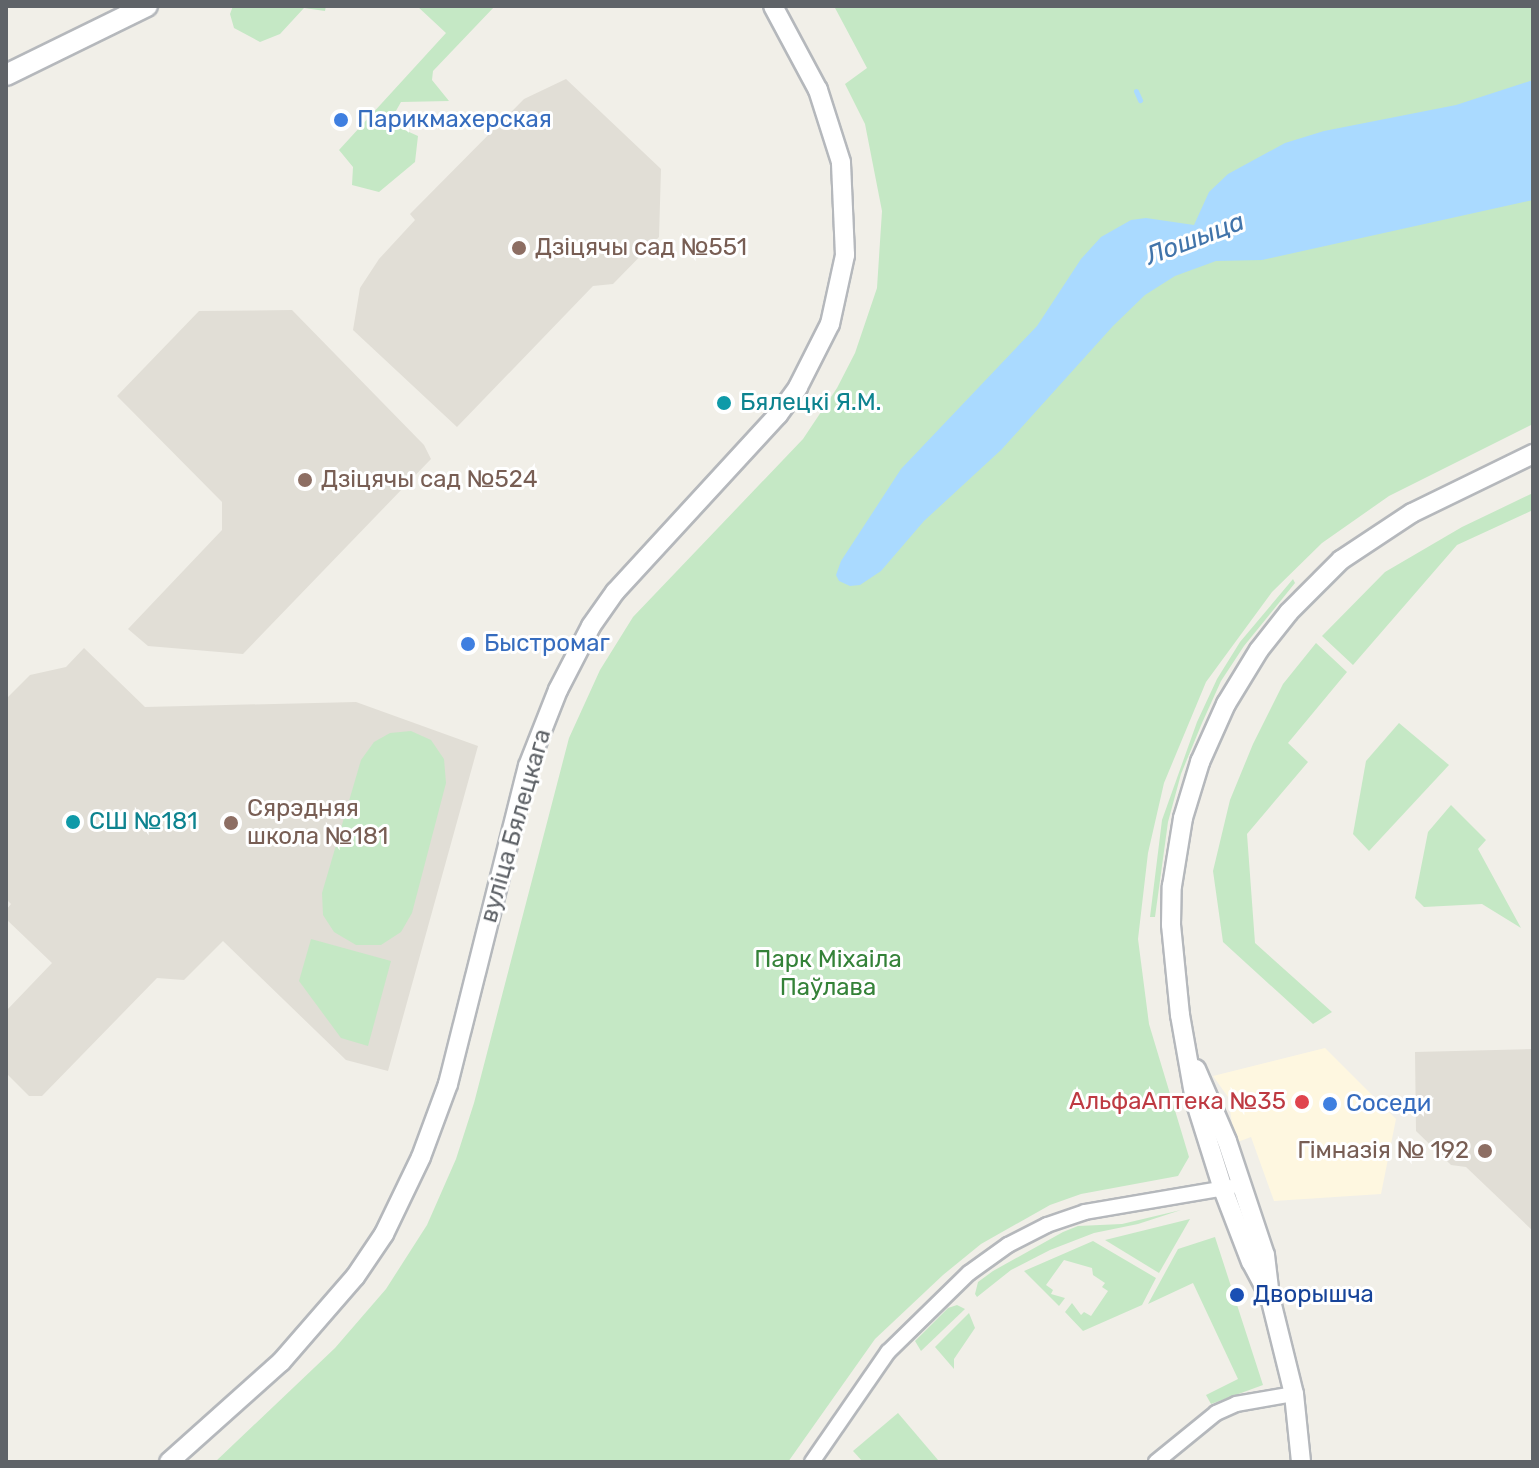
<!DOCTYPE html>
<html>
<head>
<meta charset="utf-8">
<style>
	body { margin:0 }
	#map { position:relative; width:1539px; height:1468px; overflow:hidden; background:#f1efe8; font-family:Rubik,sans-serif }
	div>[style] { position:absolute }
	[style*='--x'] { left:calc(var(--x)*1px); top:calc(var(--y)*1px); width:calc(var(--w)*1px); rotate:calc(var(--a)*1deg) }
	.commercial>* { inset:0; background:#fef7e0 }
	.education>* { inset:0; background:#e1ded6 }
	.green>* { inset:0; background:#c5e8c5 }
	.water>* { inset:0; background:#aadaff }
	.stream>* { height:5px; margin:-2.5px; padding:0 2.5px; transform-origin:2.5px; border-radius:2.5px; background:#aadaff }
	.roads { filter:drop-shadow(2px 0 #b5b8bc) drop-shadow(-2px 0 #b5b8bc) drop-shadow(0 2px #b5b8bc) drop-shadow(0 -2px #b5b8bc) }
	.minor>* { height:14px; margin:-7px; padding:0 7px; transform-origin:7px; border-radius:7px; background:#fff }
	.tertiary>* { height:18px; margin:-9px; padding:0 9px; transform-origin:9px; border-radius:9px; background:#fff }
	.secondary>* { height:20px; margin:-10px; padding:0 10px; transform-origin:10px; border-radius:10px; background:#fff }
	.dots>* { width:22px; height:22px; translate:-50% -50%; box-sizing:border-box; border:4px solid #fff; border-radius:50% }
	span { translate:-50% -50%; white-space:nowrap; text-align:center; line-height:1.15; -webkit-text-stroke:6px #fff; paint-order:stroke }
	.shop-label { font-size:24px; color:#366cbe }
	.left { translate:0 -50%; text-align:left }
	.education-label { font-size:24px; color:#785e54 }
	.right { translate:-100% -50%; text-align:right }
	.culture-label { font-size:24px; color:#0d838f }
	.street-label { font-size:24px; color:#5f6368 }
	.park-label { font-size:24px; color:#348238 }
	.health-label { font-size:24px; color:#be3a42 }
	.transit-label { font-size:24px; color:#164399 }
	.water-label { font-size:26px; color:#4174aa; font-style:italic }
	.frame { position:absolute; inset:0; border:8px solid #5f6368; pointer-events:none }
</style>
</head>
<body>
<div id="map">
	<div class="commercial">
		<div style="clip-path:polygon(1325px 1048px,1396px 1119px,1381px 1194px,1274px 1201px,1251px 1137px,1235px 1143px,1228px 1097px,1213px 1076px)"></div>
	</div>
	<div class="education">
		<div style="clip-path:polygon(566px 79px,661px 169px,659px 237px,613px 284px,593px 286px,457px 427px,353px 330px,360px 288px,379px 259px,415px 220px,410px 214px,524px 99px)"></div>
		<div style="clip-path:polygon(292px 310px,424px 445px,431px 459px,243px 654px,148px 646px,128px 629px,222px 530px,222px 502px,117px 396px,199px 311px)"></div>
		<div style="clip-path:polygon(84px 648px,145px 707px,356px 702px,478px 746px,388px 1071px,346px 1060px,223px 941px,184px 980px,157px 978px,42px 1096px,29px 1096px,6px 1073px,6px 1011px,52px 963px,6px 919px,6px 910px,11px 904px,6px 899px,6px 699px,30px 675px,66px 667px)"></div>
		<div style="clip-path:polygon(1533px 1049px,1533px 1231px,1466px 1167px,1451px 1165px,1416px 1131px,1415px 1052px)"></div>
	</div>
	<div class="green">
		<div style="clip-path:polygon(233px 6px,326px 6px,325px 11px,304px 8px,280px 34px,260px 42px,234px 28px,230px 14px)"></div>
		<div style="clip-path:polygon(417px 6px,495px 6px,433px 71px,432px 80px,449px 101px,401px 102px,389px 123px,418px 136px,415px 162px,379px 192px,352px 185px,353px 167px,339px 150px,446px 33px)"></div>
		<div style="clip-path:polygon(834px 6px,1533px 6px,1533px 424px,1389px 496px,1322px 543px,1272px 592px,1206px 682px,1164px 783px,1148px 853px,1138px 939px,1149px 1024px,1189px 1157px,1178px 1176px,1081px 1194px,1050px 1205px,981px 1244px,943px 1275px,875px 1339px,788px 1462px,215px 1462px,335px 1348px,386px 1289px,427px 1225px,456px 1159px,474px 1103px,569px 738px,600px 670px,633px 617px,803px 439px,837px 388px,855px 353px,877px 288px,882px 211px,865px 124px,845px 84px,867px 68px)"></div>
		<div style="clip-path:polygon(1533px 493px,1533px 510px,1457px 545px,1353px 665px,1322px 636px,1385px 572px,1462px 527px)"></div>
		<div style="clip-path:polygon(1293px 579px,1295px 583px,1244px 646px,1221px 681px,1202px 723px,1181px 774px,1168px 822px,1155px 917px,1150px 917px,1162px 820px,1197px 722px,1217px 679px,1240px 642px)"></div>
		<div style="clip-path:polygon(1316px 643px,1347px 672px,1288px 743px,1308px 762px,1247px 834px,1255px 943px,1332px 1012px,1313px 1024px,1223px 942px,1213px 871px,1230px 800px,1253px 744px,1283px 684px)"></div>
		<div style="clip-path:polygon(1399px 723px,1449px 765px,1369px 851px,1353px 834px,1366px 761px)"></div>
		<div style="clip-path:polygon(411px 731px,431px 740px,444px 759px,446px 783px,412px 913px,401px 932px,381px 945px,356px 945px,334px 932px,323px 915px,322px 893px,361px 760px,374px 742px,390px 733px)"></div>
		<div style="clip-path:polygon(1451px 805px,1486px 840px,1478px 849px,1521px 928px,1482px 904px,1424px 907px,1415px 898px,1428px 832px)"></div>
		<div style="clip-path:polygon(311px 939px,391px 961px,368px 1046px,341px 1038px,299px 981px)"></div>
		<div style="clip-path:polygon(1181px 1210px,1138px 1224px,1094px 1233px,1050px 1250px,1011px 1270px,977px 1297px,975px 1294px,978px 1282px,993px 1271px,1063px 1232px,1078px 1226px,1122px 1224px)"></div>
		<div style="clip-path:polygon(1190px 1219px,1159px 1273px,1105px 1240px)"></div>
		<div style="clip-path:polygon(1215px 1237px,1263px 1385px,1211px 1404px,1206px 1395px,1238px 1379px,1193px 1283px,1148px 1304px,1178px 1249px)"></div>
		<div style="clip-path:polygon(1093px 1241px,1156px 1278px,1142px 1305px,1083px 1331px,1065px 1312px,1072px 1303px,1081px 1315px,1084px 1312px,1091px 1316px,1108px 1291px,1102px 1287px,1105px 1283px,1093px 1275px,1092px 1268px,1064px 1260px,1046px 1285px,1053px 1290px,1051px 1294px,1065px 1298px,1059px 1306px,1024px 1271px)"></div>
		<div style="clip-path:polygon(957px 1305px,965px 1309px,921px 1351px,915px 1341px,948px 1308px)"></div>
		<div style="clip-path:polygon(969px 1313px,975px 1328px,954px 1359px,954px 1369px,935px 1347px)"></div>
		<div style="clip-path:polygon(898px 1413px,938px 1460px,935px 1462px,863px 1462px,853px 1451px)"></div>
	</div>
	<div class="water">
		<div style="clip-path:polygon(1533px 80px,1533px 200px,1262px 260px,1216px 261px,1175px 276px,1145px 295px,1113px 326px,1001px 450px,924px 521px,881px 571px,860px 585px,850px 586px,839px 581px,836px 575px,841px 561px,901px 469px,1037px 326px,1081px 259px,1101px 237px,1131px 220px,1146px 218px,1194px 225px,1209px 192px,1228px 174px,1285px 143px,1324px 131px,1456px 105px)"></div>
	</div>
	<div class="stream">
		<div style="--x:1136;--y:91;--w:10;--a:66"></div>
	</div>
	<div class="roads">
		<div class="minor">
			<div style="--x:812;--y:1462;--w:134;--a:-55.4"></div>
			<div style="--x:888;--y:1352;--w:113;--a:-44.3"></div>
			<div style="--x:969;--y:1273;--w:48;--a:-35.7"></div>
			<div style="--x:1008;--y:1245;--w:44;--a:-27.1"></div>
			<div style="--x:1047;--y:1225;--w:40;--a:-18.9"></div>
			<div style="--x:1085;--y:1212;--w:148;--a:-9.7"></div>
			<div style="--x:1156;--y:1462;--w:77;--a:-39.2"></div>
			<div style="--x:1216;--y:1413;--w:22;--a:-24"></div>
			<div style="--x:1236;--y:1404;--w:59;--a:-9.8"></div>
		</div>
		<div class="tertiary">
			<div style="--x:1196;--y:1069;--w:78;--a:66.7"></div>
			<div style="--x:1227;--y:1141;--w:120;--a:71.6"></div>
			<div style="--x:1265;--y:1255;--w:42;--a:83.2"></div>
			<div style="--x:1270;--y:1297;--w:100;--a:76.1"></div>
			<div style="--x:1294;--y:1394;--w:68;--a:84.1"></div>
			<div style="--x:1270;--y:1297;--w:40;--a:-118"></div>
			<div style="--x:1251;--y:1262;--w:78;--a:-111"></div>
			<div style="--x:1223;--y:1189;--w:93;--a:-107.5"></div>
			<div style="--x:1195;--y:1100;--w:86;--a:-100"></div>
			<div style="--x:1180;--y:1015;--w:90;--a:-95.7"></div>
			<div style="--x:1171;--y:925;--w:39;--a:-89"></div>
			<div style="--x:1172;--y:886;--w:69;--a:-80.8"></div>
			<div style="--x:1183;--y:818;--w:59;--a:-73.1"></div>
			<div style="--x:1200;--y:762;--w:64;--a:-65.9"></div>
			<div style="--x:1226;--y:704;--w:63;--a:-58.6"></div>
			<div style="--x:1259;--y:650;--w:48;--a:-51.7"></div>
			<div style="--x:1289;--y:612;--w:74;--a:-45"></div>
			<div style="--x:1341;--y:560;--w:85;--a:-33.5"></div>
			<div style="--x:1412;--y:513;--w:135;--a:-26"></div>
			<div style="--x:169;--y:1462;--w:150;--a:-41.8"></div>
			<div style="--x:281;--y:1362;--w:113;--a:-49"></div>
			<div style="--x:355;--y:1277;--w:52;--a:-56"></div>
			<div style="--x:384;--y:1234;--w:85;--a:-64.3"></div>
			<div style="--x:421;--y:1157;--w:78;--a:-69.7"></div>
			<div style="--x:448;--y:1084;--w:328;--a:-75.9"></div>
			<div style="--x:528;--y:766;--w:82;--a:-68.5"></div>
			<div style="--x:558;--y:690;--w:72;--a:-62.7"></div>
			<div style="--x:591;--y:626;--w:42;--a:-54.8"></div>
			<div style="--x:615;--y:592;--w:241;--a:-47.4"></div>
			<div style="--x:778;--y:415;--w:34;--a:-54"></div>
			<div style="--x:798;--y:387;--w:71;--a:-63.1"></div>
			<div style="--x:830;--y:324;--w:71;--a:-77.7"></div>
			<div style="--x:845;--y:255;--w:93;--a:-92.5"></div>
			<div style="--x:841;--y:162;--w:76;--a:-107.7"></div>
			<div style="--x:818;--y:90;--w:95;--a:-118.2"></div>
		</div>
		<div class="secondary">
			<div style="--x:6;--y:75;--w:157;--a:-26.1"></div>
		</div>
	</div>
	<div class="dots">
		<div style="left:341px;top:120px;background:#3f7fe0"></div>
		<div style="left:519px;top:248px;background:#8d6e63"></div>
		<div style="left:724px;top:403px;background:#0f9aa8"></div>
		<div style="left:305px;top:480px;background:#8d6e63"></div>
		<div style="left:468px;top:644px;background:#3f7fe0"></div>
		<div style="left:73px;top:822px;background:#0f9aa8"></div>
		<div style="left:231px;top:823px;background:#8d6e63"></div>
		<div style="left:1302px;top:1102px;background:#e0444e"></div>
		<div style="left:1330px;top:1104px;background:#3f7fe0"></div>
		<div style="left:1485px;top:1151px;background:#8d6e63"></div>
		<div style="left:1237px;top:1295px;background:#1a4fb4"></div>
	</div>
	<div class="shop-label">
		<span class="left" style="left:357px;top:120px">Парикмахерская</span>
		<span class="left" style="left:484px;top:644px">Быстромаг</span>
		<span class="left" style="left:1346px;top:1104px">Соседи</span>
	</div>
	<div class="education-label">
		<span class="left" style="left:535px;top:248px">Дзіцячы сад №551</span>
		<span class="left" style="left:321px;top:480px">Дзіцячы сад №524</span>
		<span class="left" style="left:247px;top:823px">Сярэдняя<br>школа №181</span>
		<span class="right" style="left:1469px;top:1151px">Гімназія № 192</span>
	</div>
	<div class="culture-label">
		<span class="left" style="left:740px;top:403px">Бялецкі Я.М.</span>
		<span class="left" style="left:89px;top:822px">СШ №181</span>
	</div>
	<div class="street-label">
		<span style="left:516px;top:826px;rotate:-74deg">вуліца Бялецкага</span>
	</div>
	<div class="park-label">
		<span style="left:828px;top:974px">Парк Міхаіла<br>Паўлава</span>
	</div>
	<div class="health-label">
		<span class="right" style="left:1286px;top:1102px">АльфаАптека №35</span>
	</div>
	<div class="transit-label">
		<span class="left" style="left:1253px;top:1295px">Дворышча</span>
	</div>
	<div class="water-label">
		<span style="left:1195px;top:239px;rotate:-21deg">Лошыца</span>
	</div>
	<div class="frame"></div>
</div>
</body>
</html>
